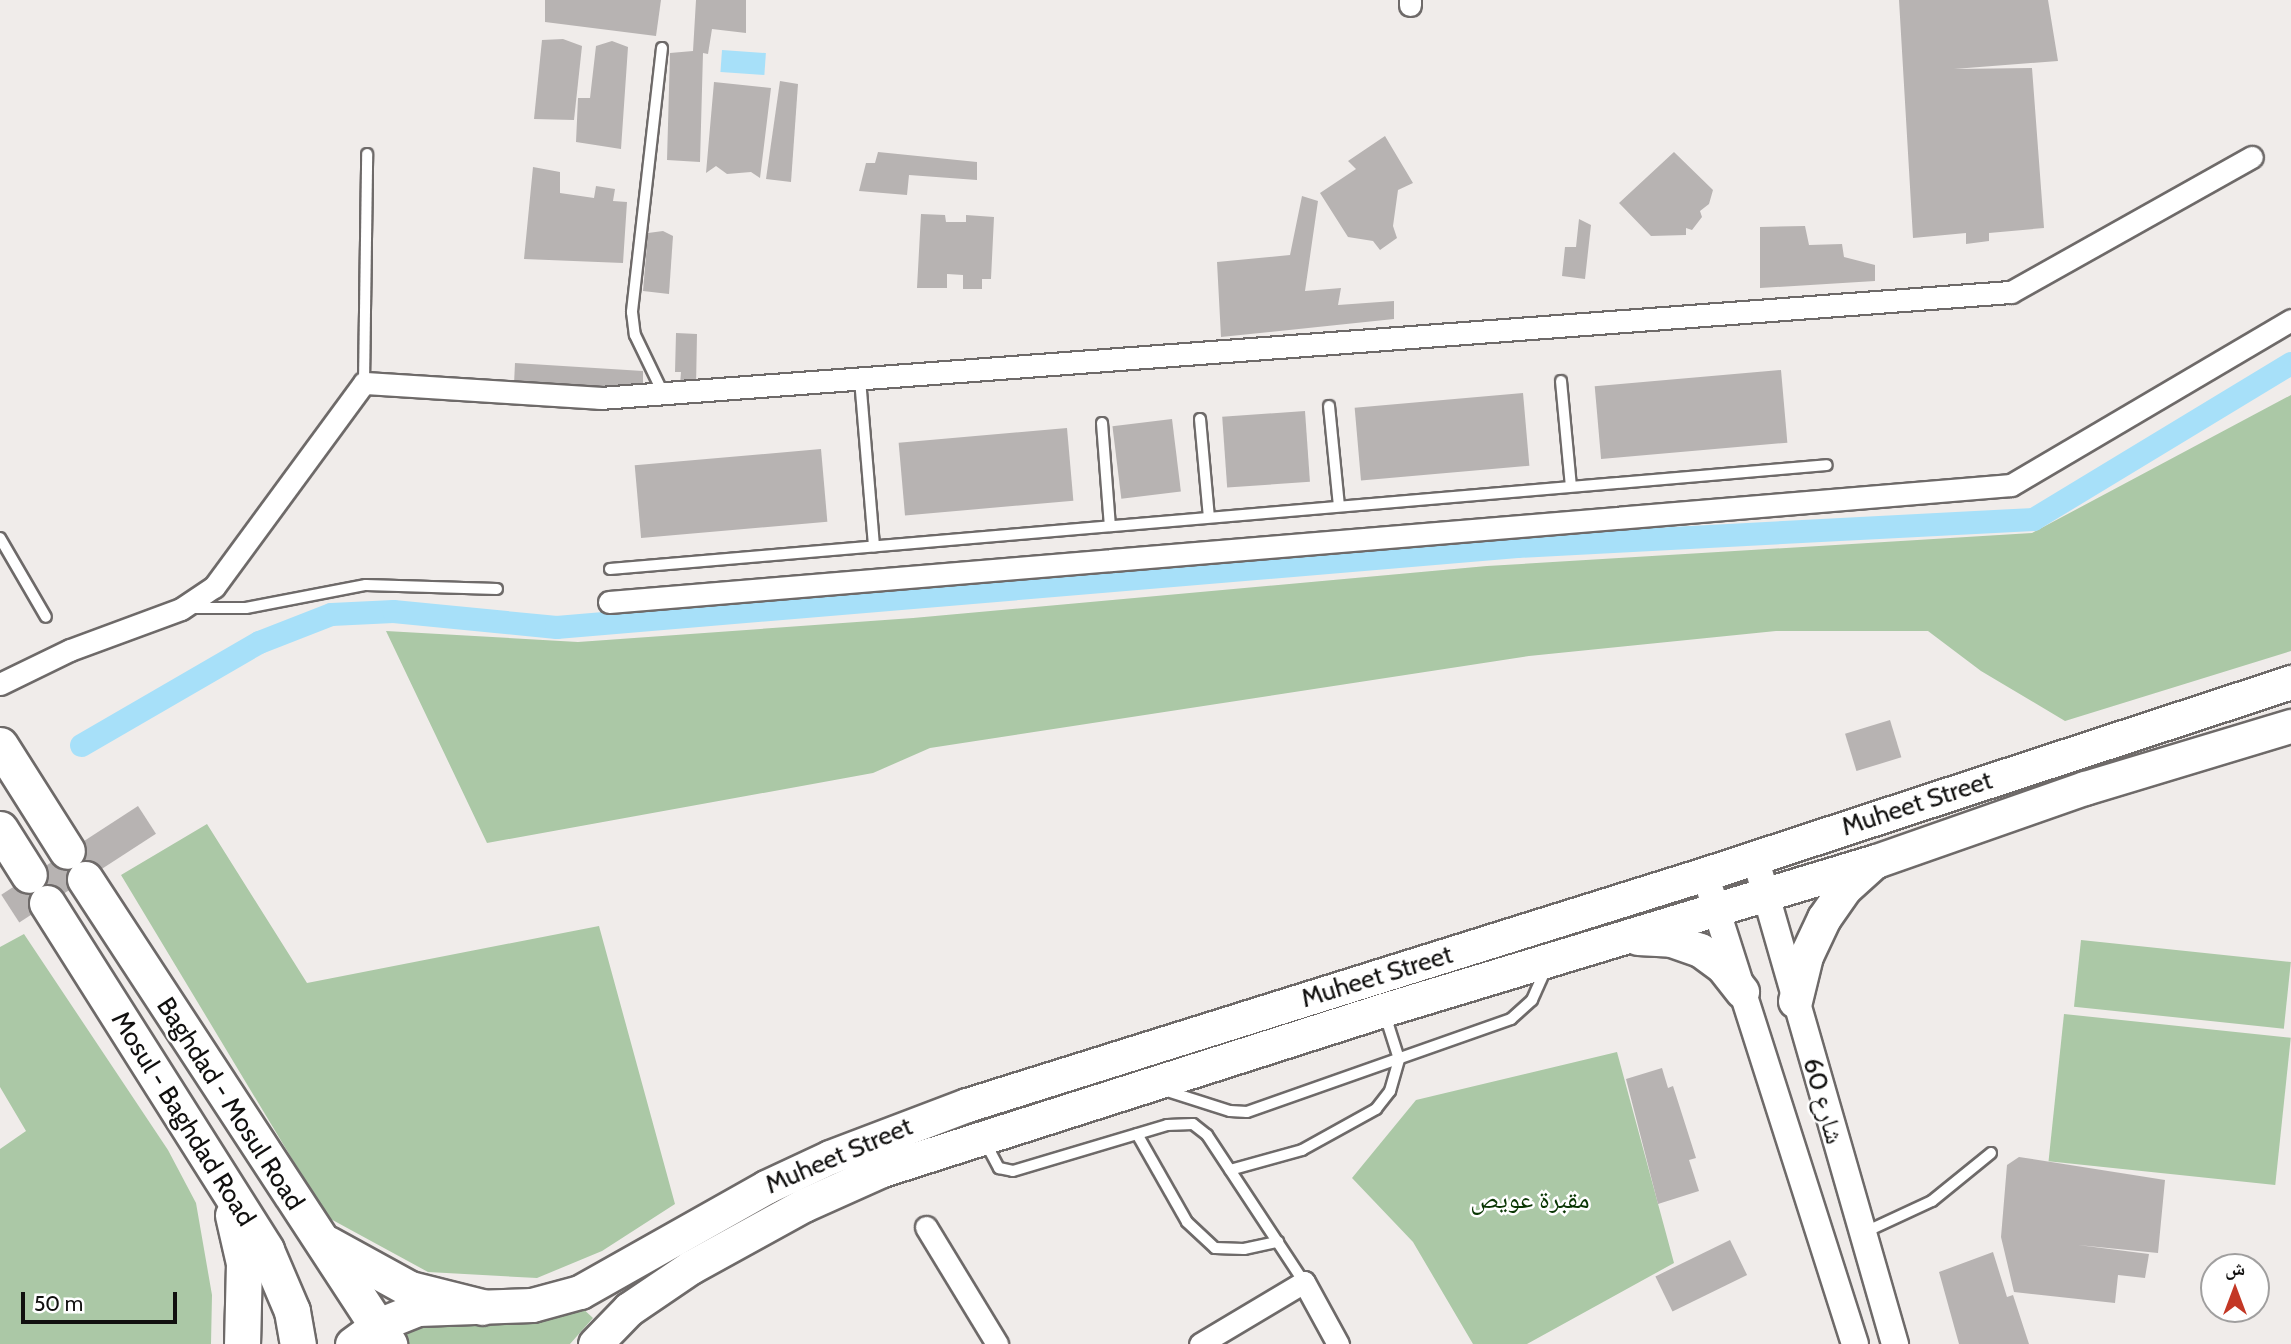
<!DOCTYPE html>
<html>
<head>
<meta charset="utf-8">
<style>
	body { margin:0 }
	#map { position:relative; width:2291px; height:1344px; overflow:hidden; background:#f0ecea; font-family:Cabin,"Noto Naskh Arabic",sans-serif }
	div>[style] { position:absolute }
	[style*='--x'] { left:calc(var(--x)*1px); top:calc(var(--y)*1px); width:calc(var(--w)*1px); rotate:calc(var(--a)*1deg) }
	.green>* { inset:0; background:#abc8a6; transform-origin:0 0 }
	.water>* { inset:0; background:#a7e0f9; transform-origin:0 0 }
	.canal>* { height:23px; margin:-11.5px; padding:0 11.5px; transform-origin:11.5px; border-radius:11.5px; background:#a7e0f9 }
	.building>* { inset:0; background:#b7b3b2; transform-origin:0 0 }
	.roads { filter:drop-shadow(2px 0 #6e6a69) drop-shadow(-2px 0 #6e6a69) drop-shadow(0 2px #6e6a69) drop-shadow(0 -2px #6e6a69) }
	.service>* { height:10px; margin:-5px; padding:0 5px; transform-origin:5px; border-radius:5px; background:#fff }
	.minor>* { height:21px; margin:-10.5px; padding:0 10.5px; transform-origin:10.5px; border-radius:10.5px; background:#fff }
	.tertiary>* { height:26px; margin:-13px; padding:0 13px; transform-origin:13px; border-radius:13px; background:#fff }
	.primary>* { height:33px; margin:-16.5px; padding:0 16.5px; transform-origin:16.5px; border-radius:16.5px; background:#fff }
	.trunk>* { height:35px; margin:-17.5px; padding:0 17.5px; transform-origin:17.5px; border-radius:17.5px; background:#fff }
	span { translate:-50% -50%; white-space:nowrap; text-align:center; line-height:1.15; -webkit-text-stroke:5px #fff; paint-order:stroke }
	.street-label { font-size:26px; color:#11100f }
	.park-label { font-size:26px; color:#093603 }
	.north { position:absolute; left:2200px; top:1253px; width:70px; height:70px; box-sizing:border-box; background:#fff; border:2px solid #a09f9f; border-radius:50%; rotate:0deg; font-size:19px; font-weight:700; line-height:28px; text-align:center; color:#11100f }
	.north::after { content:''; display:block; margin:auto; width:24px; height:32px; background:#c33725; clip-path:polygon(50% 0,100% 100%,50% 72%,0 100%) }
	.scale { position:absolute; left:21px; top:1292px; width:156px; height:32px; box-sizing:border-box; border:4px solid #11100f; border-top:0; padding-left:9px; font-size:21px; line-height:24px; white-space:nowrap; color:#11100f; -webkit-text-stroke:5px #fff; paint-order:stroke }
</style>
</head>
<body>
<div id="map">
	<div class="green">
		<div style="clip-path:polygon(2291px 395px,2291px 651px,2065px 721px,1981px 671px,1928px 631px,1776px 631px,1529px 656px,930px 748px,873px 773px,487px 843px,386px 631px,578px 642px,913px 618px,1487px 566px,2032px 533px)"></div>
		<div style="clip-path:polygon(207px 824px,307px 983px,599px 926px,675px 1204px,602px 1251px,537px 1278px,428px 1272px,327px 1217px,121px 875px)"></div>
		<div style="clip-path:polygon(24px 934px,168px 1150px,196px 1203px,212px 1295px,211px 1344px,0 1344px,0 1149px,26px 1131px,0 1087px,0 947px)"></div>
		<div style="left:2081px;top:940px;width:211px;height:67px;rotate:6deg"></div>
		<div style="left:2064px;top:1014px;width:228px;height:148px;rotate:6deg"></div>
		<div style="clip-path:polygon(1617px 1052px,1674px 1263px,1527px 1344px,1473px 1344px,1413px 1242px,1352px 1178px,1416px 1100px)"></div>
		<div style="clip-path:polygon(580px 1306px,593px 1318px,570px 1344px,409px 1344px,400px 1329px,419px 1323px,509px 1324px,541px 1320px)"></div>
	</div>
	<div class="water">
		<div style="left:722px;top:50px;width:44px;height:22px;rotate:4deg"></div>
	</div>
	<div class="canal">
		<div style="--x:81;--y:745;--w:206;--a:-30.1"></div>
		<div style="--x:259;--y:642;--w:77;--a:-21.3"></div>
		<div style="--x:331;--y:614;--w:62;--a:-2.8"></div>
		<div style="--x:393;--y:611;--w:164;--a:5.6"></div>
		<div style="--x:556;--y:627;--w:964;--a:-4.82"></div>
		<div style="--x:1517;--y:546;--w:517;--a:-3"></div>
		<div style="--x:2033;--y:519;--w:301;--a:-31.2"></div>
	</div>
	<div class="building">
		<div style="clip-path:polygon(545px 0,661px 0,656px 36px,545px 22px)"></div>
		<div style="clip-path:polygon(696px 0,746px 0,746px 33px,712px 29px,708px 54px,703px 53px,700px 162px,667px 160px,670px 53px,693px 51px)"></div>
		<div style="clip-path:polygon(1899px 0,2048px 0,2058px 61px,1954px 69px,2032px 68px,2044px 228px,1989px 233px,1989px 241px,1966px 244px,1966px 233px,1913px 238px)"></div>
		<div style="clip-path:polygon(563px 39px,582px 46px,574px 120px,534px 119px,542px 40px)"></div>
		<div style="clip-path:polygon(612px 41px,628px 47px,621px 149px,576px 142px,578px 98px,590px 98px,596px 46px)"></div>
		<div style="clip-path:polygon(780px 81px,798px 84px,791px 182px,766px 179px)"></div>
		<div style="clip-path:polygon(714px 82px,771px 88px,760px 178px,751px 172px,727px 174px,716px 166px,706px 173px)"></div>
		<div style="clip-path:polygon(1385px 136px,1413px 183px,1398px 190px,1393px 226px,1397px 238px,1380px 250px,1373px 241px,1348px 237px,1320px 193px,1356px 169px,1348px 161px)"></div>
		<div style="clip-path:polygon(878px 152px,977px 162px,977px 180px,909px 175px,907px 195px,859px 191px,866px 163px,875px 163px)"></div>
		<div style="clip-path:polygon(1674px 152px,1713px 190px,1709px 204px,1700px 211px,1702px 217px,1692px 230px,1686px 228px,1686px 235px,1651px 236px,1619px 203px)"></div>
		<div style="clip-path:polygon(533px 167px,560px 172px,560px 193px,594px 198px,596px 186px,615px 189px,613px 201px,627px 202px,623px 263px,524px 259px)"></div>
		<div style="clip-path:polygon(1302px 196px,1318px 201px,1305px 291px,1341px 288px,1338px 305px,1394px 301px,1394px 319px,1221px 337px,1217px 262px,1290px 255px)"></div>
		<div style="clip-path:polygon(921px 214px,945px 215px,946px 222px,966px 222px,966px 215px,994px 217px,991px 279px,982px 279px,982px 289px,963px 289px,963px 275px,947px 274px,947px 288px,917px 288px)"></div>
		<div style="clip-path:polygon(1579px 219px,1591px 225px,1585px 279px,1562px 276px,1565px 247px,1576px 247px)"></div>
		<div style="clip-path:polygon(1805px 226px,1809px 245px,1842px 244px,1844px 257px,1875px 265px,1875px 281px,1760px 288px,1760px 227px)"></div>
		<div style="clip-path:polygon(663px 231px,673px 236px,669px 294px,643px 291px,648px 233px)"></div>
		<div style="clip-path:polygon(676px 333px,697px 334px,696px 387px,680px 385px,681px 372px,675px 372px)"></div>
		<div style="clip-path:polygon(515px 363px,643px 371px,643px 384px,635px 390px,514px 384px)"></div>
		<div style="left:1781px;top:370px;width:73px;height:187px;rotate:85deg"></div>
		<div style="left:1523px;top:393px;width:73px;height:169px;rotate:85deg"></div>
		<div style="left:1305px;top:411px;width:71px;height:83px;rotate:86deg"></div>
		<div style="left:1172px;top:419px;width:73px;height:60px;rotate:83deg"></div>
		<div style="left:1067px;top:428px;width:73px;height:169px;rotate:85deg"></div>
		<div style="left:821px;top:449px;width:73px;height:187px;rotate:85deg"></div>
		<div style="left:1890px;top:720px;width:39px;height:47px;rotate:73deg"></div>
		<div style="left:138px;top:806px;width:33px;height:163px;rotate:57deg"></div>
		<div style="clip-path:polygon(1662px 1068px,1668px 1088px,1673px 1086px,1696px 1158px,1689px 1160px,1699px 1191px,1658px 1204px,1626px 1079px)"></div>
		<div style="clip-path:polygon(2019px 1157px,2165px 1180px,2158px 1253px,2078px 1245px,2149px 1254px,2145px 1278px,2118px 1275px,2115px 1303px,2014px 1292px,2001px 1237px,2007px 1165px)"></div>
		<div style="left:1730px;top:1240px;width:39px;height:83px;rotate:64deg"></div>
		<div style="clip-path:polygon(1993px 1252px,2007px 1297px,2013px 1295px,2029px 1344px,1959px 1344px,1939px 1272px)"></div>
	</div>
	<div class="roads">
		<div class="service">
			<div style="--x:662;--y:48;--w:266;--a:96.5"></div>
			<div style="--x:632;--y:312;--w:23;--a:83"></div>
			<div style="--x:635;--y:335;--w:64;--a:64.2"></div>
			<div style="--x:860;--y:379;--w:168;--a:85.2"></div>
			<div style="--x:1561;--y:381;--w:105;--a:84.6"></div>
			<div style="--x:364;--y:383;--w:229;--a:-89.2"></div>
			<div style="--x:1329;--y:406;--w:100;--a:84.3"></div>
			<div style="--x:1200;--y:419;--w:98;--a:84.8"></div>
			<div style="--x:1102;--y:423;--w:103;--a:85.6"></div>
			<div style="--x:0;--y:538;--w:91;--a:59.8"></div>
			<div style="--x:610;--y:569;--w:1221;--a:-4.88"></div>
			<div style="--x:187;--y:608;--w:59;--a:0"></div>
			<div style="--x:246;--y:608;--w:122;--a:-10.9"></div>
			<div style="--x:366;--y:585;--w:131;--a:1.7"></div>
			<div style="--x:1164;--y:1090;--w:69;--a:17.7"></div>
			<div style="--x:1230;--y:1111;--w:17;--a:3"></div>
			<div style="--x:1247;--y:1112;--w:280;--a:-19.4"></div>
			<div style="--x:1511;--y:1019;--w:28;--a:-42"></div>
			<div style="--x:1532;--y:1000;--w:37;--a:-66"></div>
			<div style="--x:1137;--y:1134;--w:101;--a:60.4"></div>
			<div style="--x:1187;--y:1222;--w:38;--a:43"></div>
			<div style="--x:1215;--y:1248;--w:29;--a:2"></div>
			<div style="--x:1244;--y:1249;--w:35;--a:-12"></div>
			<div style="--x:984;--y:1140;--w:32;--a:62"></div>
			<div style="--x:999;--y:1168;--w:14;--a:12"></div>
			<div style="--x:1013;--y:1171;--w:161;--a:-16.6"></div>
			<div style="--x:1167;--y:1125;--w:26;--a:-2"></div>
			<div style="--x:1193;--y:1124;--w:18;--a:38"></div>
			<div style="--x:1207;--y:1135;--w:176;--a:56.6"></div>
			<div style="--x:1230;--y:1170;--w:75;--a:-15.5"></div>
			<div style="--x:1302;--y:1150;--w:85;--a:-29"></div>
			<div style="--x:1376;--y:1109;--w:23;--a:-52"></div>
			<div style="--x:1390;--y:1091;--w:33;--a:-74"></div>
			<div style="--x:1399;--y:1059;--w:49;--a:-107.7"></div>
			<div style="--x:1863;--y:1233;--w:76;--a:-24.9"></div>
			<div style="--x:1932;--y:1201;--w:76;--a:-39.1"></div>
		</div>
		<div class="minor">
			<div style="--x:1410;--y:5;--w:5;--a:-90"></div>
			<div style="--x:609;--y:602;--w:1407;--a:-4.77"></div>
			<div style="--x:2011;--y:485;--w:325;--a:-30.5"></div>
			<div style="--x:0;--y:684;--w:78;--a:-25.9"></div>
			<div style="--x:70;--y:650;--w:118;--a:-20.3"></div>
			<div style="--x:181;--y:609;--w:40;--a:-34"></div>
			<div style="--x:214;--y:587;--w:253;--a:-53.7"></div>
			<div style="--x:364;--y:383;--w:236;--a:3.6"></div>
			<div style="--x:600;--y:398;--w:1415;--a:-4.3"></div>
			<div style="--x:2011;--y:292;--w:276;--a:-29.3"></div>
			<div style="--x:926;--y:1227;--w:137;--a:58.7"></div>
			<div style="--x:1200;--y:1344;--w:121;--a:-30.8"></div>
			<div style="--x:1304;--y:1282;--w:71;--a:61.3"></div>
		</div>
		<div class="tertiary">
			<div style="--x:1755;--y:857;--w:507;--a:73.96"></div>
			<div style="--x:1705;--y:874;--w:493;--a:72.3"></div>
		</div>
		<div class="primary">
			<div style="--x:1638;--y:938;--w:33;--a:3"></div>
			<div style="--x:1671;--y:940;--w:31;--a:19"></div>
			<div style="--x:1700;--y:950;--w:29;--a:36"></div>
			<div style="--x:1723;--y:967;--w:31;--a:52"></div>
			<div style="--x:1795;--y:1001;--w:46;--a:-76.3"></div>
			<div style="--x:1806;--y:956;--w:42;--a:-64.7"></div>
			<div style="--x:1824;--y:918;--w:35;--a:-55"></div>
			<div style="--x:1844;--y:889;--w:38;--a:-42"></div>
			<div style="--x:352;--y:1344;--w:32;--a:-36"></div>
			<div style="--x:378;--y:1325;--w:43;--a:-21.8"></div>
			<div style="--x:418;--y:1309;--w:114;--a:-2"></div>
			<div style="--x:532;--y:1305;--w:50;--a:-15.2"></div>
			<div style="--x:580;--y:1292;--w:214;--a:-29.4"></div>
			<div style="--x:766;--y:1187;--w:71;--a:-25.1"></div>
			<div style="--x:830;--y:1157;--w:147;--a:-20.8"></div>
			<div style="--x:967;--y:1105;--w:773;--a:-17.38"></div>
			<div style="--x:1705;--y:874;--w:617;--a:-18.14"></div>
			<div style="--x:595;--y:1344;--w:49;--a:-45.8"></div>
			<div style="--x:629;--y:1309;--w:75;--a:-34.1"></div>
			<div style="--x:691;--y:1267;--w:129;--a:-28.8"></div>
			<div style="--x:804;--y:1205;--w:85;--a:-24.2"></div>
			<div style="--x:882;--y:1170;--w:526;--a:-17.71"></div>
			<div style="--x:1383;--y:1010;--w:515;--a:-16.82"></div>
			<div style="--x:1876;--y:861;--w:221;--a:-19.3"></div>
			<div style="--x:2085;--y:788;--w:215;--a:-16.8"></div>
		</div>
		<div class="trunk">
			<div style="--x:0;--y:745;--w:125;--a:57.7"></div>
			<div style="--x:0;--y:829;--w:54;--a:57.8"></div>
			<div style="--x:85;--y:879;--w:556;--a:56.82"></div>
			<div style="--x:47;--y:903;--w:410;--a:57.7"></div>
			<div style="--x:266;--y:1250;--w:66;--a:66.9"></div>
			<div style="--x:292;--y:1311;--w:34;--a:80"></div>
			<div style="--x:233;--y:1215;--w:49;--a:77.1"></div>
			<div style="--x:244;--y:1263;--w:81;--a:91.4"></div>
			<div style="--x:328;--y:1244;--w:94;--a:28.8"></div>
			<div style="--x:410;--y:1289;--w:74;--a:14"></div>
		</div>
	</div>
	<div class="street-label">
		<span style="left:1917px;top:804px;rotate:-18deg">Muheet Street</span>
		<span style="left:1377px;top:977px;rotate:-17deg">Muheet Street</span>
		<span style="left:1823px;top:1101px;rotate:74deg">شارع 60</span>
		<span style="left:230px;top:1104px;rotate:57deg">Baghdad - Mosul Road</span>
		<span style="left:183px;top:1119px;rotate:58deg">Mosul - Baghdad Road</span>
		<span style="left:839px;top:1156px;rotate:-23deg">Muheet Street</span>
	</div>
	<div class="park-label">
		<span style="left:1530px;top:1200px">مقبرة عويص</span>
	</div>
	<div class="north">ش</div>
	<div class="scale">50 m</div>
</div>
</body>
</html>
